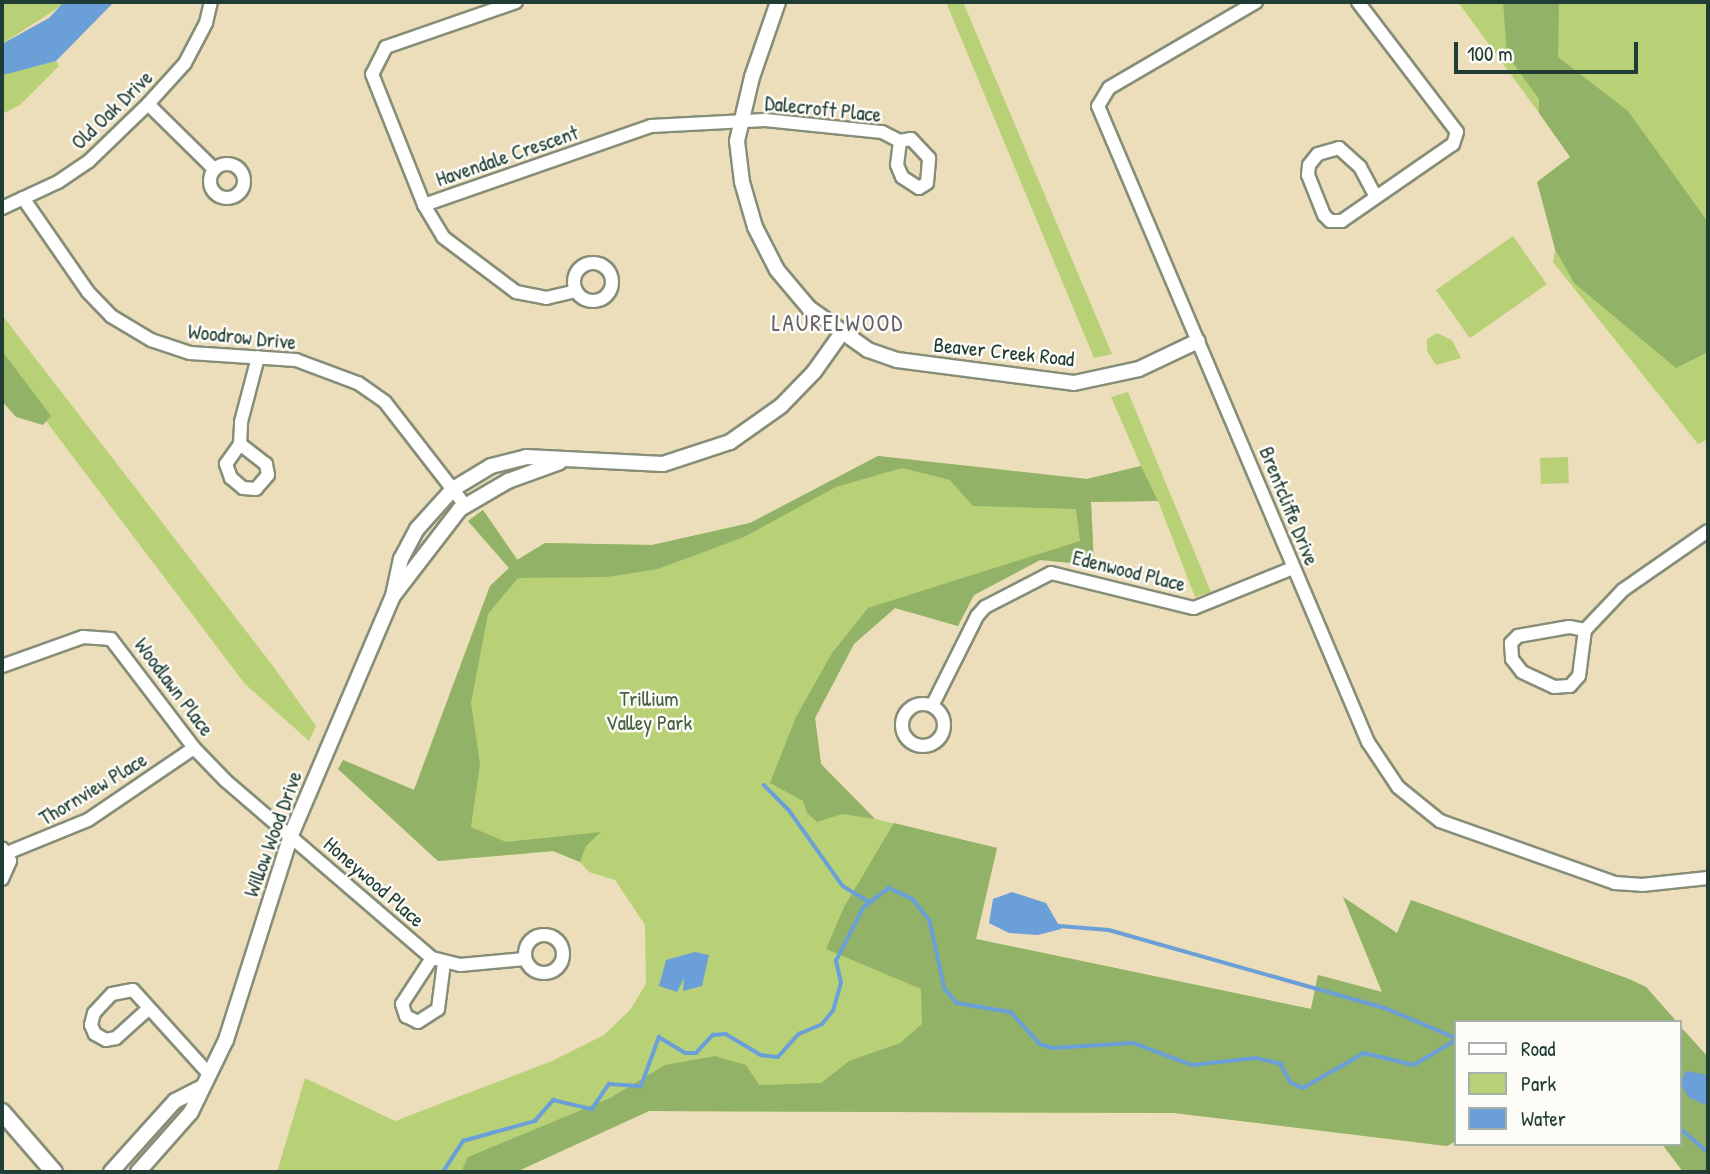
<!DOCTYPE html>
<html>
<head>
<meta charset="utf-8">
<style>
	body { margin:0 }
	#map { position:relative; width:1710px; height:1174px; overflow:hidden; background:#ecdebb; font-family:"Patrick Hand",sans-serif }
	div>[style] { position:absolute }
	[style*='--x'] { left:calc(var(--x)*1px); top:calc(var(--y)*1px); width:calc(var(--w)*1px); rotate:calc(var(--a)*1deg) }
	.green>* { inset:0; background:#b9d176; transform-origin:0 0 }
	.forest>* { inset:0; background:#92b367 }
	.water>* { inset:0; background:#6b9fd7 }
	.stream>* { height:3.5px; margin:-1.75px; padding:0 1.75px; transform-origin:1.75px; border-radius:1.75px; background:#6b9fd7 }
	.roads { filter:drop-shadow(2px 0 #868e78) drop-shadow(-2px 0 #868e78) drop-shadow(0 2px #868e78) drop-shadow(0 -2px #868e78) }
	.minor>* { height:12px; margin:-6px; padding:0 6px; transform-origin:6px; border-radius:6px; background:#fff }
	.minor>.ring { margin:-6px; padding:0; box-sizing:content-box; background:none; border:12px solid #fff; border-radius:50% }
	.tertiary>* { height:14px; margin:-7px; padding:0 7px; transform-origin:7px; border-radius:7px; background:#fff }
	.secondary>* { height:16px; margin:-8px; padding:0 8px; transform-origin:8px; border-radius:8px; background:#fff }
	span { translate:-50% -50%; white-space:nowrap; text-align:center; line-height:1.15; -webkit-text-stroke:5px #fdfcf7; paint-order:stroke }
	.street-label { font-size:21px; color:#1f3d34 }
	.park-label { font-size:21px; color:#466244 }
	.neighbourhood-label { font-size:23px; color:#63616e; letter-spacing:2px }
	.frame { position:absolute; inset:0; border:4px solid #1f3d34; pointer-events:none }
	.legend { position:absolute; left:1454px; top:1020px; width:228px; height:126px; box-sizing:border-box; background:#fdfcf7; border:2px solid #a4b0a9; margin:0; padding:9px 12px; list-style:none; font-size:21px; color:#1f3d34 }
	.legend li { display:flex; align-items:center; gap:14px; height:35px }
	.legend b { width:35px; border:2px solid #a4b0a9 }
	.scale { position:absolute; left:1454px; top:42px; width:184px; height:32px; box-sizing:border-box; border:4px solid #1f3d34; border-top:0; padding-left:9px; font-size:21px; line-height:24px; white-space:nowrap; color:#1f3d34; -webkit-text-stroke:5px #fdfcf7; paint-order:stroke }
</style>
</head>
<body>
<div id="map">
	<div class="green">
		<div style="clip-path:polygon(2px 2px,64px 2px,64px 4px,2px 44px)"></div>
		<div style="clip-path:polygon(946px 2px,963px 2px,1112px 354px,1094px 358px)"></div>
		<div style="clip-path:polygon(1458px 2px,1708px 2px,1708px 439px,1698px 444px,1553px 262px,1571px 157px)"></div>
		<div style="clip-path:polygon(56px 61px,59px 66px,20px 105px,2px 114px,2px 74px)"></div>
		<div style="left:1513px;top:236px;width:59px;height:94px;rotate:55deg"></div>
		<div style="clip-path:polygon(2px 315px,273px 666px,316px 726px,309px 741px,245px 684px,2px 363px)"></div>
		<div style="clip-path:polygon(1437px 333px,1452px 340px,1461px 358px,1436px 365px,1427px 351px,1427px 339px)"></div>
		<div style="clip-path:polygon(1128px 392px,1211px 592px,1195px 597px,1158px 501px,1091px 502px,1094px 565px,1040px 560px,974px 595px,958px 626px,895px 608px,854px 644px,815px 718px,821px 764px,875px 819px,997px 848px,976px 939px,1311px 1009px,1318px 975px,1382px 992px,1343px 897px,1397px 933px,1411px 900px,1629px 979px,1646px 987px,1677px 1022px,1456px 1022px,1456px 1141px,1447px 1146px,1174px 1113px,649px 1111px,516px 1172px,277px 1172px,305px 1078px,395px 1121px,552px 1061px,604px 1035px,630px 1010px,646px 984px,645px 925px,615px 880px,589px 872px,580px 862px,553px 851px,438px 861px,338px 769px,343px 760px,414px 790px,490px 586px,509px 568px,468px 521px,483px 510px,518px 560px,545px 543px,652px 545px,750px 523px,878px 456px,1087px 479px,1141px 466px,1111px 397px)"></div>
		<div style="left:1568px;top:457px;width:26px;height:28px;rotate:88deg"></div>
	</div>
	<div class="forest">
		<div style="clip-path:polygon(1503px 2px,1559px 2px,1558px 57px,1628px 111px,1708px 222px,1708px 352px,1676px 368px,1574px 283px,1555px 249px,1537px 182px,1570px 157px,1539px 113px,1539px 99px,1507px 55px)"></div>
		<div style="clip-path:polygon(2px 351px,51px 416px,43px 425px,16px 417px,2px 401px)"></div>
		<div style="clip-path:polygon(878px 456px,1087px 479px,1141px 466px,1158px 501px,1091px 502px,1094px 565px,1040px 560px,974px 595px,958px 626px,895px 608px,854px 644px,815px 718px,821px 764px,875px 819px,842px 814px,817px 822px,807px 813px,803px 801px,770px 783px,796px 717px,832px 653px,868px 608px,1080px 541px,1076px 509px,973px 506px,950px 480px,902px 468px,836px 487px,744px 537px,658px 569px,607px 577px,518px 578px,488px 614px,471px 703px,480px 764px,471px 827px,506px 842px,601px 832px,586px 846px,580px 862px,553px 851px,438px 861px,338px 769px,343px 760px,414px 790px,490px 586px,509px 568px,468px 521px,483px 510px,517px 560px,545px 543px,652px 545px,750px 523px)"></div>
		<div style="clip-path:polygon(894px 823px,997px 848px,976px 939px,1311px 1009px,1318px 975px,1382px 992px,1343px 897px,1397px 933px,1411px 900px,1629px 979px,1646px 987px,1677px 1022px,1456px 1022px,1456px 1141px,1447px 1146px,1174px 1113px,649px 1111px,516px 1172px,461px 1172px,468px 1157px,610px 1098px,665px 1065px,715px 1056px,746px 1065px,759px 1085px,821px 1083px,849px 1061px,900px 1043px,922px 1024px,921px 989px,826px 949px,844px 907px)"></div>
		<div style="clip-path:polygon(1680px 1026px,1708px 1057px,1708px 1172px,1683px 1172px,1662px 1144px,1680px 1144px)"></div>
	</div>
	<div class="water">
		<div style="clip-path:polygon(64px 2px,114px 2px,56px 61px,3px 75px,2px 44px,49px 18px)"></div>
		<div style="clip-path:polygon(1012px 892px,1046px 903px,1061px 929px,1038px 935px,1009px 933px,989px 923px,993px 899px)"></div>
		<div style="clip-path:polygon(695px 952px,709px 955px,702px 986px,683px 991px,684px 978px,677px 992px,659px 986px,666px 960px)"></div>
		<div style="clip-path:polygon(1686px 1071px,1708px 1075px,1708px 1106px,1688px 1097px,1680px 1083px)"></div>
	</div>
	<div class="stream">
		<div style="--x:764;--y:785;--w:35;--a:45"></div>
		<div style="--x:789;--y:810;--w:93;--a:54.6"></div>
		<div style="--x:843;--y:886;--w:31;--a:31"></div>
		<div style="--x:1059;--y:926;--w:50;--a:4.6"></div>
		<div style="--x:1109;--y:930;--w:287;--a:15.8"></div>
		<div style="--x:1385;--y:1008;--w:77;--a:22.9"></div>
		<div style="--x:1680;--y:1128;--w:37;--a:41"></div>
		<div style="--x:443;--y:1172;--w:37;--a:-57"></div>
		<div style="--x:463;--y:1141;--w:75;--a:-15.5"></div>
		<div style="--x:535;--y:1121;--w:28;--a:-49"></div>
		<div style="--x:553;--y:1100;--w:40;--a:13"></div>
		<div style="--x:592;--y:1109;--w:30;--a:-56"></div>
		<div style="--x:609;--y:1084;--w:32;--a:4"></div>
		<div style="--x:641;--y:1086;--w:52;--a:-69.8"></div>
		<div style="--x:659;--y:1037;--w:31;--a:31"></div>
		<div style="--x:686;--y:1053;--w:10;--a:0"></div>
		<div style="--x:696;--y:1053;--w:25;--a:-47"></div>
		<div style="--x:713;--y:1035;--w:13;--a:-4"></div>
		<div style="--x:726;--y:1034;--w:41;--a:31"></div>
		<div style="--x:761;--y:1055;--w:17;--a:7"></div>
		<div style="--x:778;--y:1057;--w:31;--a:-48"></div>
		<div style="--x:799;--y:1034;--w:25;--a:-23"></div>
		<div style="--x:822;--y:1024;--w:17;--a:-50"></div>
		<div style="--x:833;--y:1011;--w:29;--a:-74"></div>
		<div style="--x:841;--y:983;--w:23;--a:-103"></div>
		<div style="--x:836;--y:961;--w:59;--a:-63"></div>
		<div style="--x:863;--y:908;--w:33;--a:-38"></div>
		<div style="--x:889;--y:888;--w:26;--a:25"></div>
		<div style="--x:913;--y:899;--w:28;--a:52"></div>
		<div style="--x:930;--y:921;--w:70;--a:77.6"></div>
		<div style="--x:945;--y:989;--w:18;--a:49"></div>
		<div style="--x:957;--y:1003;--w:55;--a:9.5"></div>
		<div style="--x:1011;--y:1012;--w:43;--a:47.8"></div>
		<div style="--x:1040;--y:1044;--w:14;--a:17"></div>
		<div style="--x:1053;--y:1048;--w:80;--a:-3.6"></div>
		<div style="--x:1133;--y:1043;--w:63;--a:20.4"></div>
		<div style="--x:1192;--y:1065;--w:64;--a:-6.2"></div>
		<div style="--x:1256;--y:1058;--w:26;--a:13"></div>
		<div style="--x:1281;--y:1064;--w:20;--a:63"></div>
		<div style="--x:1290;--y:1082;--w:14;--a:25"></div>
		<div style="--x:1303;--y:1088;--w:70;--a:-29.8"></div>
		<div style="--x:1364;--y:1053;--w:51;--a:13.5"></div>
		<div style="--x:1414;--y:1065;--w:49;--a:-30.8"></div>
	</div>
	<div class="roads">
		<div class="minor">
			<div style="--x:516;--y:2;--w:138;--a:160.9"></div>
			<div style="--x:386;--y:47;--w:30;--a:117"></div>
			<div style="--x:372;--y:74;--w:141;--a:68.3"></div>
			<div style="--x:424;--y:205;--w:37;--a:59"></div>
			<div style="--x:443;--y:237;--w:91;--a:37"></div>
			<div style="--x:516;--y:292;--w:31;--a:11"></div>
			<div style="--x:546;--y:298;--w:31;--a:-13"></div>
			<div style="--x:1256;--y:2;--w:170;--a:149.7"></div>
			<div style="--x:1109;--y:88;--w:21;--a:121"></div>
			<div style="--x:1098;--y:106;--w:691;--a:67"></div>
			<div style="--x:1368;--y:742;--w:54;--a:56.3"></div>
			<div style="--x:1398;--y:787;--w:54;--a:39"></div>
			<div style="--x:1440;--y:821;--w:186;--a:19.5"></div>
			<div style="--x:1615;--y:883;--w:27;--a:4"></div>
			<div style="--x:1642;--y:885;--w:66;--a:-6.1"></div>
			<div style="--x:1358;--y:2;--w:163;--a:52.7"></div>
			<div style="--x:1457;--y:132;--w:13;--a:108"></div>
			<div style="--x:1453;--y:144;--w:135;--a:145.3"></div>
			<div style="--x:1342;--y:221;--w:12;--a:180"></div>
			<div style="--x:1330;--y:221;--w:8;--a:-135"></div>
			<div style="--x:1324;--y:215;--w:43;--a:-111.8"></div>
			<div style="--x:1308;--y:175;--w:10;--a:-84"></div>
			<div style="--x:1309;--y:165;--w:14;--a:-51"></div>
			<div style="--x:1318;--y:154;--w:22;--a:-16"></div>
			<div style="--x:1339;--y:148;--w:28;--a:42"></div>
			<div style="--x:1360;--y:167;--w:34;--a:62"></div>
			<div style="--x:148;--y:104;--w:93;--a:44.6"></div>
			<div class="ring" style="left:210px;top:164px;width:22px;height:22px"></div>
			<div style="--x:23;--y:198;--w:114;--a:55.3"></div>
			<div style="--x:88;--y:292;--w:33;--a:46"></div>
			<div style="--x:111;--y:316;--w:47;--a:31"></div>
			<div style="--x:151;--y:340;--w:41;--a:18.4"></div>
			<div style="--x:190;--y:353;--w:106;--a:3.8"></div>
			<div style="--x:296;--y:360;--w:66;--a:20.4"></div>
			<div style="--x:358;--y:383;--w:33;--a:35"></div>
			<div style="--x:385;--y:402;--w:130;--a:52.2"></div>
			<div style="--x:424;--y:205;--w:240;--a:-19.2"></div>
			<div style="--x:651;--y:126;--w:114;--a:-3"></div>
			<div style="--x:765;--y:120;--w:118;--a:5.9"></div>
			<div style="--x:882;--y:132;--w:20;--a:27"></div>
			<div style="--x:900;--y:141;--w:24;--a:97"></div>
			<div style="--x:897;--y:165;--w:13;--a:67"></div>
			<div style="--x:902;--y:177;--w:20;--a:33"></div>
			<div style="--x:919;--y:188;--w:9;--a:-32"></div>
			<div style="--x:927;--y:183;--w:25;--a:-85"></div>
			<div style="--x:929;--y:158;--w:26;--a:-133"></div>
			<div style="--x:911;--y:139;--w:11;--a:170"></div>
			<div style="--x:2;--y:208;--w:62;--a:-24.9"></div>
			<div style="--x:58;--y:182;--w:37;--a:-34"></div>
			<div style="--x:89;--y:161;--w:82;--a:-44"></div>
			<div style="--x:148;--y:104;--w:55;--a:-47.9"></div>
			<div style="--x:185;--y:63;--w:45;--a:-62.3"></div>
			<div style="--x:206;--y:23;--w:22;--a:-77"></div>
			<div class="ring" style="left:574px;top:263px;width:26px;height:26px"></div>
			<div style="--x:240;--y:444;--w:33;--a:38"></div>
			<div style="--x:266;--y:464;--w:11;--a:80"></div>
			<div style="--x:268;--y:475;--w:18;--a:131"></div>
			<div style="--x:256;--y:489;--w:13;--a:-176"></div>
			<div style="--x:243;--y:488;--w:16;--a:-140"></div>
			<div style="--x:231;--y:478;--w:15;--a:-110"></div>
			<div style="--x:226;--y:464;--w:24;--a:-55"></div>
			<div style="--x:240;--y:444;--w:22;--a:-87"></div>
			<div style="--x:241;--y:422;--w:67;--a:-75.3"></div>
			<div style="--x:1585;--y:630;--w:16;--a:-169"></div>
			<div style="--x:1569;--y:627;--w:52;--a:170"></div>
			<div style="--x:1518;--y:636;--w:10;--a:135"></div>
			<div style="--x:1511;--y:643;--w:16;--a:86"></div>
			<div style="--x:1512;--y:659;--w:16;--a:52"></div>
			<div style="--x:1522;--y:672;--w:35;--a:25"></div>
			<div style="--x:1554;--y:687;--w:16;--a:-4"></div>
			<div style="--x:1570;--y:686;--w:13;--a:-48"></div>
			<div style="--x:1579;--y:676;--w:46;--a:-82.6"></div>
			<div style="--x:1585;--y:630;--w:55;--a:-46.5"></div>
			<div style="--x:1623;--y:590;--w:103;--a:-34.8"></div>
			<div style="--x:2;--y:666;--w:86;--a:-19.7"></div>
			<div style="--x:83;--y:637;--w:28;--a:4"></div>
			<div style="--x:111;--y:639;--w:137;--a:52.7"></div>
			<div style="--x:194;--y:748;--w:46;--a:45.9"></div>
			<div style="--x:226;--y:781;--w:272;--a:40.7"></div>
			<div style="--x:432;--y:958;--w:29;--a:14"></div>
			<div style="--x:460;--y:965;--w:65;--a:-5.3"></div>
			<div class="ring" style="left:902px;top:704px;width:30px;height:30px"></div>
			<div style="--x:932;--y:706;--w:101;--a:-63.4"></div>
			<div style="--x:977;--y:616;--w:12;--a:-48"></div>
			<div style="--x:985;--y:607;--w:74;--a:-27.3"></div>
			<div style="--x:1051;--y:573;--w:147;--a:13.8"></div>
			<div style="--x:1194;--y:608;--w:107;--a:-22"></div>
			<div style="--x:7;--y:853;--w:87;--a:-22.2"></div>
			<div style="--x:88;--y:820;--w:128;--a:-34.2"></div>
			<div style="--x:2;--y:879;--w:20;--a:-66"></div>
			<div style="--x:10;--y:861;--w:15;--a:-122"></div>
			<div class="ring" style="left:525px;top:935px;width:26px;height:26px"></div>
			<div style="--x:432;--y:958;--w:55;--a:123.1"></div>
			<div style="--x:402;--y:1004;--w:13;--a:72"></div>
			<div style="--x:406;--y:1016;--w:13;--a:27"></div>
			<div style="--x:418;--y:1022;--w:24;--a:-33"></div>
			<div style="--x:438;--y:1009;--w:46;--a:-82.6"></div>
			<div style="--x:147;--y:1010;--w:42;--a:137.9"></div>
			<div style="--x:116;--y:1038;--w:10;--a:169"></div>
			<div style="--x:106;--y:1040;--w:13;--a:-151"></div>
			<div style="--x:95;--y:1034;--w:10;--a:-114"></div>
			<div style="--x:91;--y:1025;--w:12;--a:-76"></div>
			<div style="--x:94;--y:1013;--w:26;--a:-47"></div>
			<div style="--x:112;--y:994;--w:21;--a:-11"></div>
			<div style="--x:133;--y:990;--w:113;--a:47.9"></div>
		</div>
		<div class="tertiary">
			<div style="--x:778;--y:2;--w:79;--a:109.1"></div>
			<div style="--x:752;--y:77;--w:66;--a:103.2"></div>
			<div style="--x:737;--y:141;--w:41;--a:83"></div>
			<div style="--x:742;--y:182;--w:47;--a:73.9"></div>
			<div style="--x:755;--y:227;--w:48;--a:62.9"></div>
			<div style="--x:777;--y:270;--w:50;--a:49.9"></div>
			<div style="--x:809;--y:308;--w:72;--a:35.4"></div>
			<div style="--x:868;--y:350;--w:31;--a:19"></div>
			<div style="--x:897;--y:360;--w:178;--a:7.4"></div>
			<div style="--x:1074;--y:383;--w:66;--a:-12.2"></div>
			<div style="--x:1139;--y:369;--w:65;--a:-25.4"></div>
			<div style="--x:393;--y:596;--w:110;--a:-52.4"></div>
			<div style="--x:460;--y:509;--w:56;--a:-30.3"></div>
			<div style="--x:508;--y:481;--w:55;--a:-20.1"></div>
			<div style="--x:111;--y:1172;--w:96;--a:-48"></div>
			<div style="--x:175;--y:1101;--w:28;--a:-27"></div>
			<div style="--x:138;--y:1172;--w:80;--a:-48.5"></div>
			<div style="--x:191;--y:1112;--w:80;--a:-64.1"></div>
			<div style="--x:226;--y:1040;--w:215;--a:-72.4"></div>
			<div style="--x:291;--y:835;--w:260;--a:-66.9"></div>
			<div style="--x:393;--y:596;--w:38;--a:-78"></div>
			<div style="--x:401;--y:559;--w:34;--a:-62"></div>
			<div style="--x:417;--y:529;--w:54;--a:-48"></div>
			<div style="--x:453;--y:489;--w:44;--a:-31.2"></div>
			<div style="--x:491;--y:466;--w:36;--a:-14"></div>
			<div style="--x:526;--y:457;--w:137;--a:2.9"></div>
			<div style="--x:663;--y:464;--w:71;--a:-18.2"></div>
			<div style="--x:730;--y:442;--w:62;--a:-35.2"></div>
			<div style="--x:781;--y:406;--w:47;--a:-45.9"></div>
			<div style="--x:814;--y:372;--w:47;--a:-54.6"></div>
		</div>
		<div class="secondary">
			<div style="--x:2;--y:1112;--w:79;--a:49.1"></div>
		</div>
	</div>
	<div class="street-label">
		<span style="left:823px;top:109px;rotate:6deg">Dalecroft Place</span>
		<span style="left:112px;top:110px;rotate:-44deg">Old Oak Drive</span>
		<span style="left:507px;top:156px;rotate:-19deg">Havendale Crescent</span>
		<span style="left:242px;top:337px;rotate:6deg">Woodrow Drive</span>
		<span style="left:1004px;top:352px;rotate:6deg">Beaver Creek Road</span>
		<span style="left:1289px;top:506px;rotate:68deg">Brentcliffe Drive</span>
		<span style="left:1129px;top:571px;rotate:14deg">Edenwood Place</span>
		<span style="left:174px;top:687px;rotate:53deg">Woodlawn Place</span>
		<span style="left:93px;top:789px;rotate:-31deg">Thornview Place</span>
		<span style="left:273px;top:834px;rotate:-70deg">Willow Wood Drive</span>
		<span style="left:374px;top:882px;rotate:41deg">Honeywood Place</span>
	</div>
	<div class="park-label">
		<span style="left:649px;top:711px">Trillium<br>Valley Park</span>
	</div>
	<div class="neighbourhood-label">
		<span style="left:838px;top:323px">LAURELWOOD</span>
	</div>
	<div class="frame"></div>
	<ul class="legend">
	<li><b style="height:9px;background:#fff"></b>Road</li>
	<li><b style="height:19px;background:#b9d176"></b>Park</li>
	<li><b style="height:19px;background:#6b9fd7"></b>Water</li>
	</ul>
	<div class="scale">100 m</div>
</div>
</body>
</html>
